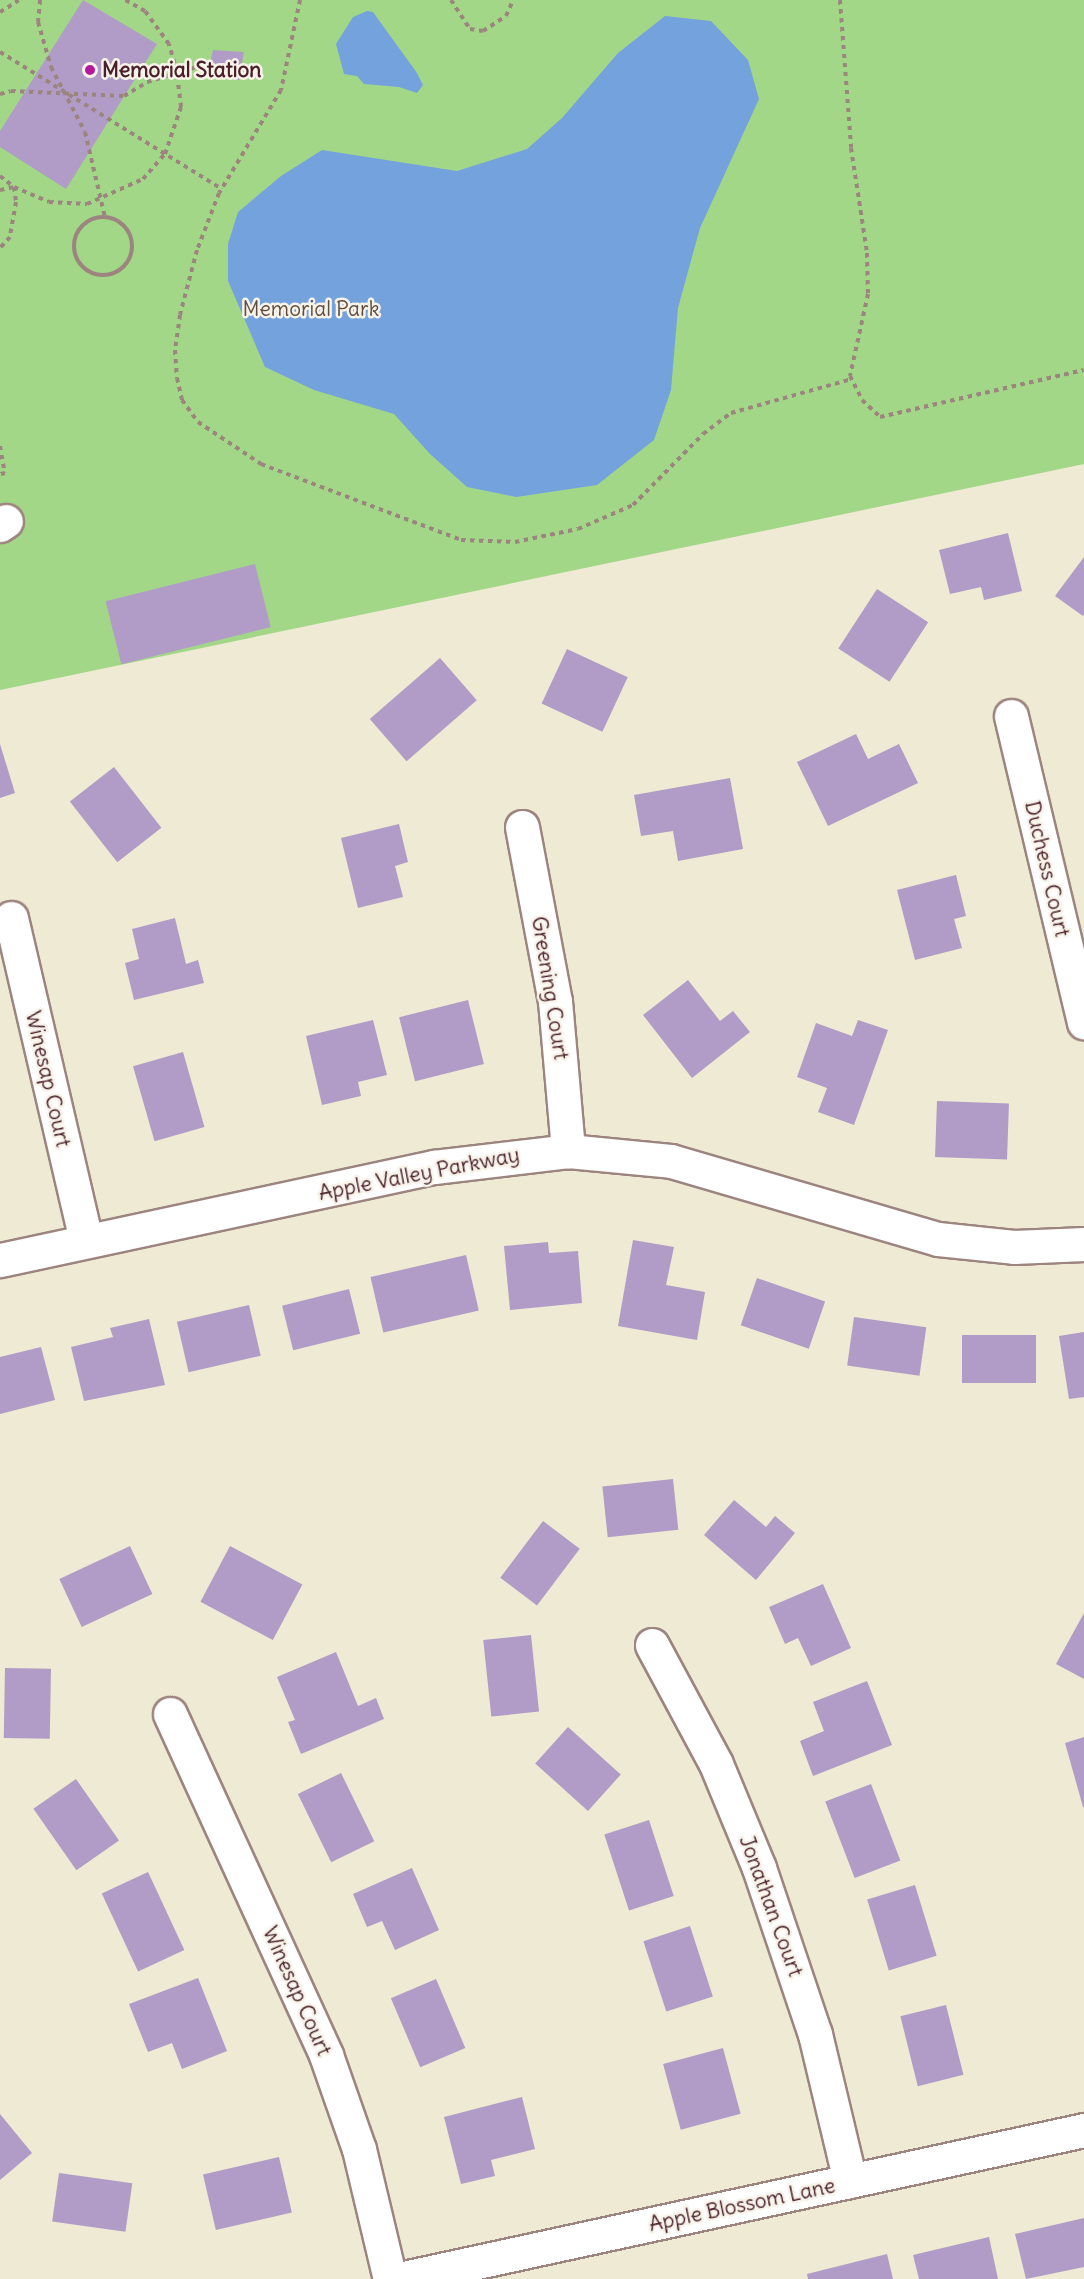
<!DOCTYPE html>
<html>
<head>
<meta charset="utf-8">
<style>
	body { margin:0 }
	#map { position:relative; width:1084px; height:2279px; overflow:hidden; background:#efead3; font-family:Delius,sans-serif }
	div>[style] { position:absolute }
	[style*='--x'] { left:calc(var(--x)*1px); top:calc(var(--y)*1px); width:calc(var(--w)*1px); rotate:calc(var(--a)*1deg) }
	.green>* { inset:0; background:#a3d788 }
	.water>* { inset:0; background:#74a2dc }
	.building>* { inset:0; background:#b09cc6; transform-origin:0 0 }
	.path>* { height:4px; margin-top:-2px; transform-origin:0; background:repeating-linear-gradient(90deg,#9c847f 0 4.5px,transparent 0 9px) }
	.path>.ring { margin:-2px; padding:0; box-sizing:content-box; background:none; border:4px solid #9c847f; border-radius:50% }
	.roads { filter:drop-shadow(2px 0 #9c847f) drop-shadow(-2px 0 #9c847f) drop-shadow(0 2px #9c847f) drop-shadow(0 -2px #9c847f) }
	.minor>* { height:33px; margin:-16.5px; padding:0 16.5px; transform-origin:16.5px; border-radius:16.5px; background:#fff }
	.dots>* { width:16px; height:16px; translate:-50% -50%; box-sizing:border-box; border:3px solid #f7f3e8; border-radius:50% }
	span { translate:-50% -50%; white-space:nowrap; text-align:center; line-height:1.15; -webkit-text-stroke:5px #f7f3e8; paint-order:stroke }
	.poi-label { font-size:21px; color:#4a1f2b; font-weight:700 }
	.left { translate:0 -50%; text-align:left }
	.park-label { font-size:21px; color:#604d42 }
	.street-label { font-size:21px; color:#4a1f2b }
</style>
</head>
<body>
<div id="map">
	<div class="green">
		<div style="clip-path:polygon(0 0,1084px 0,1084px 464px,0 690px)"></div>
	</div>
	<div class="water">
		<div style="clip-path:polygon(367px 11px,373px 12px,417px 73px,423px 85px,417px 93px,399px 87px,364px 84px,357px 76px,344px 74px,336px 44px,353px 17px)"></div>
		<div style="clip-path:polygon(665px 16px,711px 21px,748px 60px,759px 99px,700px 228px,678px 308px,671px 390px,654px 440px,597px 485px,516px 497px,467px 487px,430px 454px,394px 414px,314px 390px,265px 367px,228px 281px,228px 244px,238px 212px,281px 176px,322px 150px,457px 171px,527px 149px,562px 118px,618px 53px)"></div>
	</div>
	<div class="building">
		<div style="clip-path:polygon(83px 0,157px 44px,66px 189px,0 147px,0 131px)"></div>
		<div style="clip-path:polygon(213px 50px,244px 52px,239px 80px,207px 76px)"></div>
		<div style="clip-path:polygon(1008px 533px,1022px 591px,984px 600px,981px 587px,950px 594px,939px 550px)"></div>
		<div style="clip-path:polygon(1084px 557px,1084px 614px,1083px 616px,1055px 596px)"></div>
		<div style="left:255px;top:564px;width:65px;height:154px;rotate:76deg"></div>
		<div style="left:877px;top:589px;width:61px;height:71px;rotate:33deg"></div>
		<div style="left:567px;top:649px;width:67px;height:60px;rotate:25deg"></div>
		<div style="left:440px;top:658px;width:56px;height:93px;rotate:49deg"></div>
		<div style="clip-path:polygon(856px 734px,868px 759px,899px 744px,918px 783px,828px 826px,797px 762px)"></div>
		<div style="clip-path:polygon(0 744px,15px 793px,0 798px)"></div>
		<div style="left:114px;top:767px;width:77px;height:56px;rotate:52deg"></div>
		<div style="clip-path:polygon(730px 778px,743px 849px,678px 861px,673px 831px,641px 836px,634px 795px)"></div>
		<div style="clip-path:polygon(399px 824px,408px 862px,395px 866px,403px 897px,358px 908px,341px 838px)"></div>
		<div style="clip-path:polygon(956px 875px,966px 916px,954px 919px,962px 948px,915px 960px,897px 890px)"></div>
		<div style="clip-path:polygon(175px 918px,186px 964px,198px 960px,204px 983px,134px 1000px,125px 963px,139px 959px,132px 929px)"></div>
		<div style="clip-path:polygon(688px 980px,720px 1021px,733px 1011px,750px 1032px,692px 1078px,643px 1015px)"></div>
		<div style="left:468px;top:1000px;width:66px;height:71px;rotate:76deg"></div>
		<div style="clip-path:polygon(373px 1020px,387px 1075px,358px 1082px,361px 1096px,322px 1105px,306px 1036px)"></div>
		<div style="clip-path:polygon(858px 1020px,888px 1030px,854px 1125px,818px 1112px,827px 1088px,797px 1077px,816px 1023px,852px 1036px)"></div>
		<div style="left:183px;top:1052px;width:78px;height:52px;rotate:74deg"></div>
		<div style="left:937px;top:1101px;width:72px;height:56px;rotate:2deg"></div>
		<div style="clip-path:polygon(633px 1240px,674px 1247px,666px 1285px,705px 1292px,697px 1340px,618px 1326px)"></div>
		<div style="clip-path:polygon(548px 1242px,549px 1253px,578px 1251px,582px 1303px,510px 1310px,504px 1246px)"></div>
		<div style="left:466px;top:1255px;width:57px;height:98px;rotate:77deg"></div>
		<div style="left:757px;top:1278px;width:72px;height:50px;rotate:19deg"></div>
		<div style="left:349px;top:1289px;width:46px;height:69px;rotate:76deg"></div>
		<div style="left:249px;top:1305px;width:52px;height:74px;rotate:77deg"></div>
		<div style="left:854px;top:1317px;width:73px;height:49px;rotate:8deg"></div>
		<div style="clip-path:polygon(149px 1319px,165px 1385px,84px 1401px,71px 1347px,113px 1337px,110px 1328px)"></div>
		<div style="clip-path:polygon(1084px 1332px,1084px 1397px,1069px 1399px,1059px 1336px)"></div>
		<div style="left:1036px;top:1335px;width:48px;height:74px;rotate:90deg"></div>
		<div style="clip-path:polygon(41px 1347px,55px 1400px,0 1414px,0 1357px)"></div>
		<div style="left:673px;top:1479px;width:51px;height:71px;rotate:84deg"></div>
		<div style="clip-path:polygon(734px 1500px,766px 1527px,775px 1516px,795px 1533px,756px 1580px,704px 1535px)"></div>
		<div style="left:543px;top:1521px;width:46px;height:71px;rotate:37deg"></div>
		<div style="left:130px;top:1546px;width:53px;height:78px;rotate:65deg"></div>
		<div style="left:230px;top:1546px;width:82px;height:63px;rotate:28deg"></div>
		<div style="clip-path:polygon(823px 1584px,851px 1648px,811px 1666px,798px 1638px,785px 1644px,769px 1607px)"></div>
		<div style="clip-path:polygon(1084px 1613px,1084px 1679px,1056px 1664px)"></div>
		<div style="left:531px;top:1635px;width:77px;height:48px;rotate:84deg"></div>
		<div style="clip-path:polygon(336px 1652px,358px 1706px,376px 1698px,384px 1719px,301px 1754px,288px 1722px,295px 1720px,277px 1677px)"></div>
		<div style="left:5px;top:1668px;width:46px;height:70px;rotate:1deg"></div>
		<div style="clip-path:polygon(867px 1681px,892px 1745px,813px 1776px,800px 1741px,824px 1731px,813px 1702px)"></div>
		<div style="left:568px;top:1727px;width:71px;height:49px;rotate:42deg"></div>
		<div style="clip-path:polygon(1084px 1737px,1084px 1807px,1083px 1807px,1065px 1743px)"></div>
		<div style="left:341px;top:1773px;width:76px;height:48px;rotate:64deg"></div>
		<div style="left:76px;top:1779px;width:75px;height:52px;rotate:55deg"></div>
		<div style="left:871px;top:1784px;width:82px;height:49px;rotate:69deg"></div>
		<div style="left:649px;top:1820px;width:80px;height:47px;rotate:72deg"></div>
		<div style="clip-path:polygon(412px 1868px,439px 1930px,395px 1950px,382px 1921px,367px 1927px,353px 1894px)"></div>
		<div style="left:148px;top:1872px;width:86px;height:51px;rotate:65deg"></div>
		<div style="left:915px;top:1885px;width:74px;height:50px;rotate:73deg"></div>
		<div style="left:690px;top:1926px;width:74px;height:49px;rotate:72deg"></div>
		<div style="clip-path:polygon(198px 1978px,227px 2051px,182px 2069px,172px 2043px,148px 2052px,129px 2004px)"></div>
		<div style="left:436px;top:1979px;width:75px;height:49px;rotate:67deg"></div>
		<div style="left:946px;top:2005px;width:72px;height:47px;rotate:76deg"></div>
		<div style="left:723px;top:2048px;width:68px;height:62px;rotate:75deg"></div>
		<div style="clip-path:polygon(522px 2097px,535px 2149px,491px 2160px,495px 2176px,461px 2184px,444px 2117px)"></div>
		<div style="clip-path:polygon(0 2114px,32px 2153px,0 2180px)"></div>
		<div style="left:279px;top:2157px;width:57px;height:78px;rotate:77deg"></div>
		<div style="left:59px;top:2173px;width:74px;height:49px;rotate:8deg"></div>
		<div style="clip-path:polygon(1084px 2218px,1084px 2267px,1026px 2279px,1015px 2234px)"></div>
		<div style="clip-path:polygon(989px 2237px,998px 2279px,919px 2279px,913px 2255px)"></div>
		<div style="clip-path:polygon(887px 2254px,893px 2279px,808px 2279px,807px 2274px)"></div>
	</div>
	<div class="path">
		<div style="--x:40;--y:0;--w:22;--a:95"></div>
		<div style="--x:38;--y:22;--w:47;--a:73.9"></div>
		<div style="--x:51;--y:67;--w:73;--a:62.4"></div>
		<div style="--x:85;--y:132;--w:87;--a:76.8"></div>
		<div style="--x:300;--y:0;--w:92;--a:101.9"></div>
		<div style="--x:281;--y:90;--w:120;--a:121"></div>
		<div style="--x:219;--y:193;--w:61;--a:111.1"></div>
		<div style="--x:197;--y:250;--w:67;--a:104.7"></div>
		<div style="--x:180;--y:315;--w:35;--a:98"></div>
		<div style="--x:175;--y:350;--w:28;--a:86"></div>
		<div style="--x:177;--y:378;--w:23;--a:77"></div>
		<div style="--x:182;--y:400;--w:27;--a:54"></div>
		<div style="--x:198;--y:422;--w:76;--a:33.7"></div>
		<div style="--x:261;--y:464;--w:214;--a:20.8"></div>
		<div style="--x:461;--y:540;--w:54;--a:2.1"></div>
		<div style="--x:515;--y:542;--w:64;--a:-11.7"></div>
		<div style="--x:578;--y:529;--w:60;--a:-23.6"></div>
		<div style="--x:633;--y:505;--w:100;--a:-45.4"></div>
		<div style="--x:703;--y:434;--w:35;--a:-37"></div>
		<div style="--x:731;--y:413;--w:126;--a:-15.7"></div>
		<div style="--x:451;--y:0;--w:35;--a:57"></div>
		<div style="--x:470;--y:29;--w:13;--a:9"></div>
		<div style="--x:483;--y:31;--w:27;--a:-33"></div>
		<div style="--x:506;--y:16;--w:17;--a:-66"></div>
		<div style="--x:840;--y:0;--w:148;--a:85.7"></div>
		<div style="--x:851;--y:148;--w:106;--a:81.3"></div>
		<div style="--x:867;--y:253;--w:41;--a:88.6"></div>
		<div style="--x:868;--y:294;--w:84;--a:102.4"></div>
		<div style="--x:850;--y:376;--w:27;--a:63"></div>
		<div style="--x:862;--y:400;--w:25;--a:43"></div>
		<div style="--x:880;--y:417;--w:209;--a:-13"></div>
		<div style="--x:0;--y:12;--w:22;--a:-32"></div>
		<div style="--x:0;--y:52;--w:261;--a:31.7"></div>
		<div style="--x:0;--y:94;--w:11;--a:-15"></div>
		<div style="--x:11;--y:91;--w:113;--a:2.5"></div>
		<div style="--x:124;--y:96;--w:27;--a:-31"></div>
		<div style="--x:147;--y:82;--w:66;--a:-16.8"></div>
		<div style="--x:0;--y:176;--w:18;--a:38"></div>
		<div style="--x:14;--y:187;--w:38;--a:23"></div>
		<div style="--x:49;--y:202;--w:38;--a:3"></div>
		<div style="--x:87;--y:204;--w:61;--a:-24.1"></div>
		<div style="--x:143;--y:179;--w:33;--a:-49"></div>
		<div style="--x:165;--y:154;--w:50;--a:-71.2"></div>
		<div style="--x:181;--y:107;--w:35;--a:-97"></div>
		<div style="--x:177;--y:72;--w:29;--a:-106"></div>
		<div style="--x:169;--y:44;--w:41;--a:-126"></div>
		<div style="--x:145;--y:11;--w:23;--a:-151"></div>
		<div style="--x:0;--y:190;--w:14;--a:-12"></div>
		<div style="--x:14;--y:187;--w:15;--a:82"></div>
		<div style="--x:16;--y:202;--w:36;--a:100"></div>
		<div style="--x:10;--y:237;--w:15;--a:132"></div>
		<div class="ring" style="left:74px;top:217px;width:54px;height:54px"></div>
		<div style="--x:0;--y:446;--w:27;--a:80"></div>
		<div style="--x:5;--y:473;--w:5;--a:169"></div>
	</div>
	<div class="roads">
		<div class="minor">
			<div style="--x:0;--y:525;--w:7;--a:-34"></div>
			<div style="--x:1011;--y:716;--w:315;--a:76.6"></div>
			<div style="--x:522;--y:827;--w:177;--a:79.3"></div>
			<div style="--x:555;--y:1001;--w:151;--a:85"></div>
			<div style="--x:11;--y:918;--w:331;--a:76.9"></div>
			<div style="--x:0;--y:1260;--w:444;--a:-12.1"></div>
			<div style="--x:434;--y:1167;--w:135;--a:-6.8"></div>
			<div style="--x:568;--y:1151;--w:103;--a:5.5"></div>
			<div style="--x:671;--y:1161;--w:278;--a:16.3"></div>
			<div style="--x:938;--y:1239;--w:76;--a:6"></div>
			<div style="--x:1014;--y:1247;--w:70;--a:-2.5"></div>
			<div style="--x:652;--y:1645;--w:135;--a:61.7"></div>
			<div style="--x:716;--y:1764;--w:113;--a:67.5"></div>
			<div style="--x:759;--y:1868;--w:175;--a:71.4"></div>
			<div style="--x:815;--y:2034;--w:151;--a:76.6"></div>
			<div style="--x:170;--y:1714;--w:375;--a:65.4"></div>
			<div style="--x:326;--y:2055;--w:100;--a:70.7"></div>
			<div style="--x:359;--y:2149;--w:134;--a:76.6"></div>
			<div style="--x:399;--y:2279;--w:701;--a:-12.27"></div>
		</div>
	</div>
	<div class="dots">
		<div style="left:90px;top:70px;background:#b5179e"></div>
	</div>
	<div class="poi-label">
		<span class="left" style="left:102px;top:70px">Memorial Station</span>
	</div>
	<div class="park-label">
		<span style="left:311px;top:309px">Memorial Park</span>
	</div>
	<div class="street-label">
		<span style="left:1047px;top:869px;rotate:77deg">Duchess Court</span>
		<span style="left:550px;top:988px;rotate:81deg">Greening Court</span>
		<span style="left:48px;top:1079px;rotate:77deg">Winesap Court</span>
		<span style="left:419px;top:1174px;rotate:-11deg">Apple Valley Parkway</span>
		<span style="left:771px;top:1906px;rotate:70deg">Jonathan Court</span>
		<span style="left:297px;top:1991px;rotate:66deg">Winesap Court</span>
		<span style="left:742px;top:2205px;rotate:-12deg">Apple Blossom Lane</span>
	</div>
</div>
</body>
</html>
